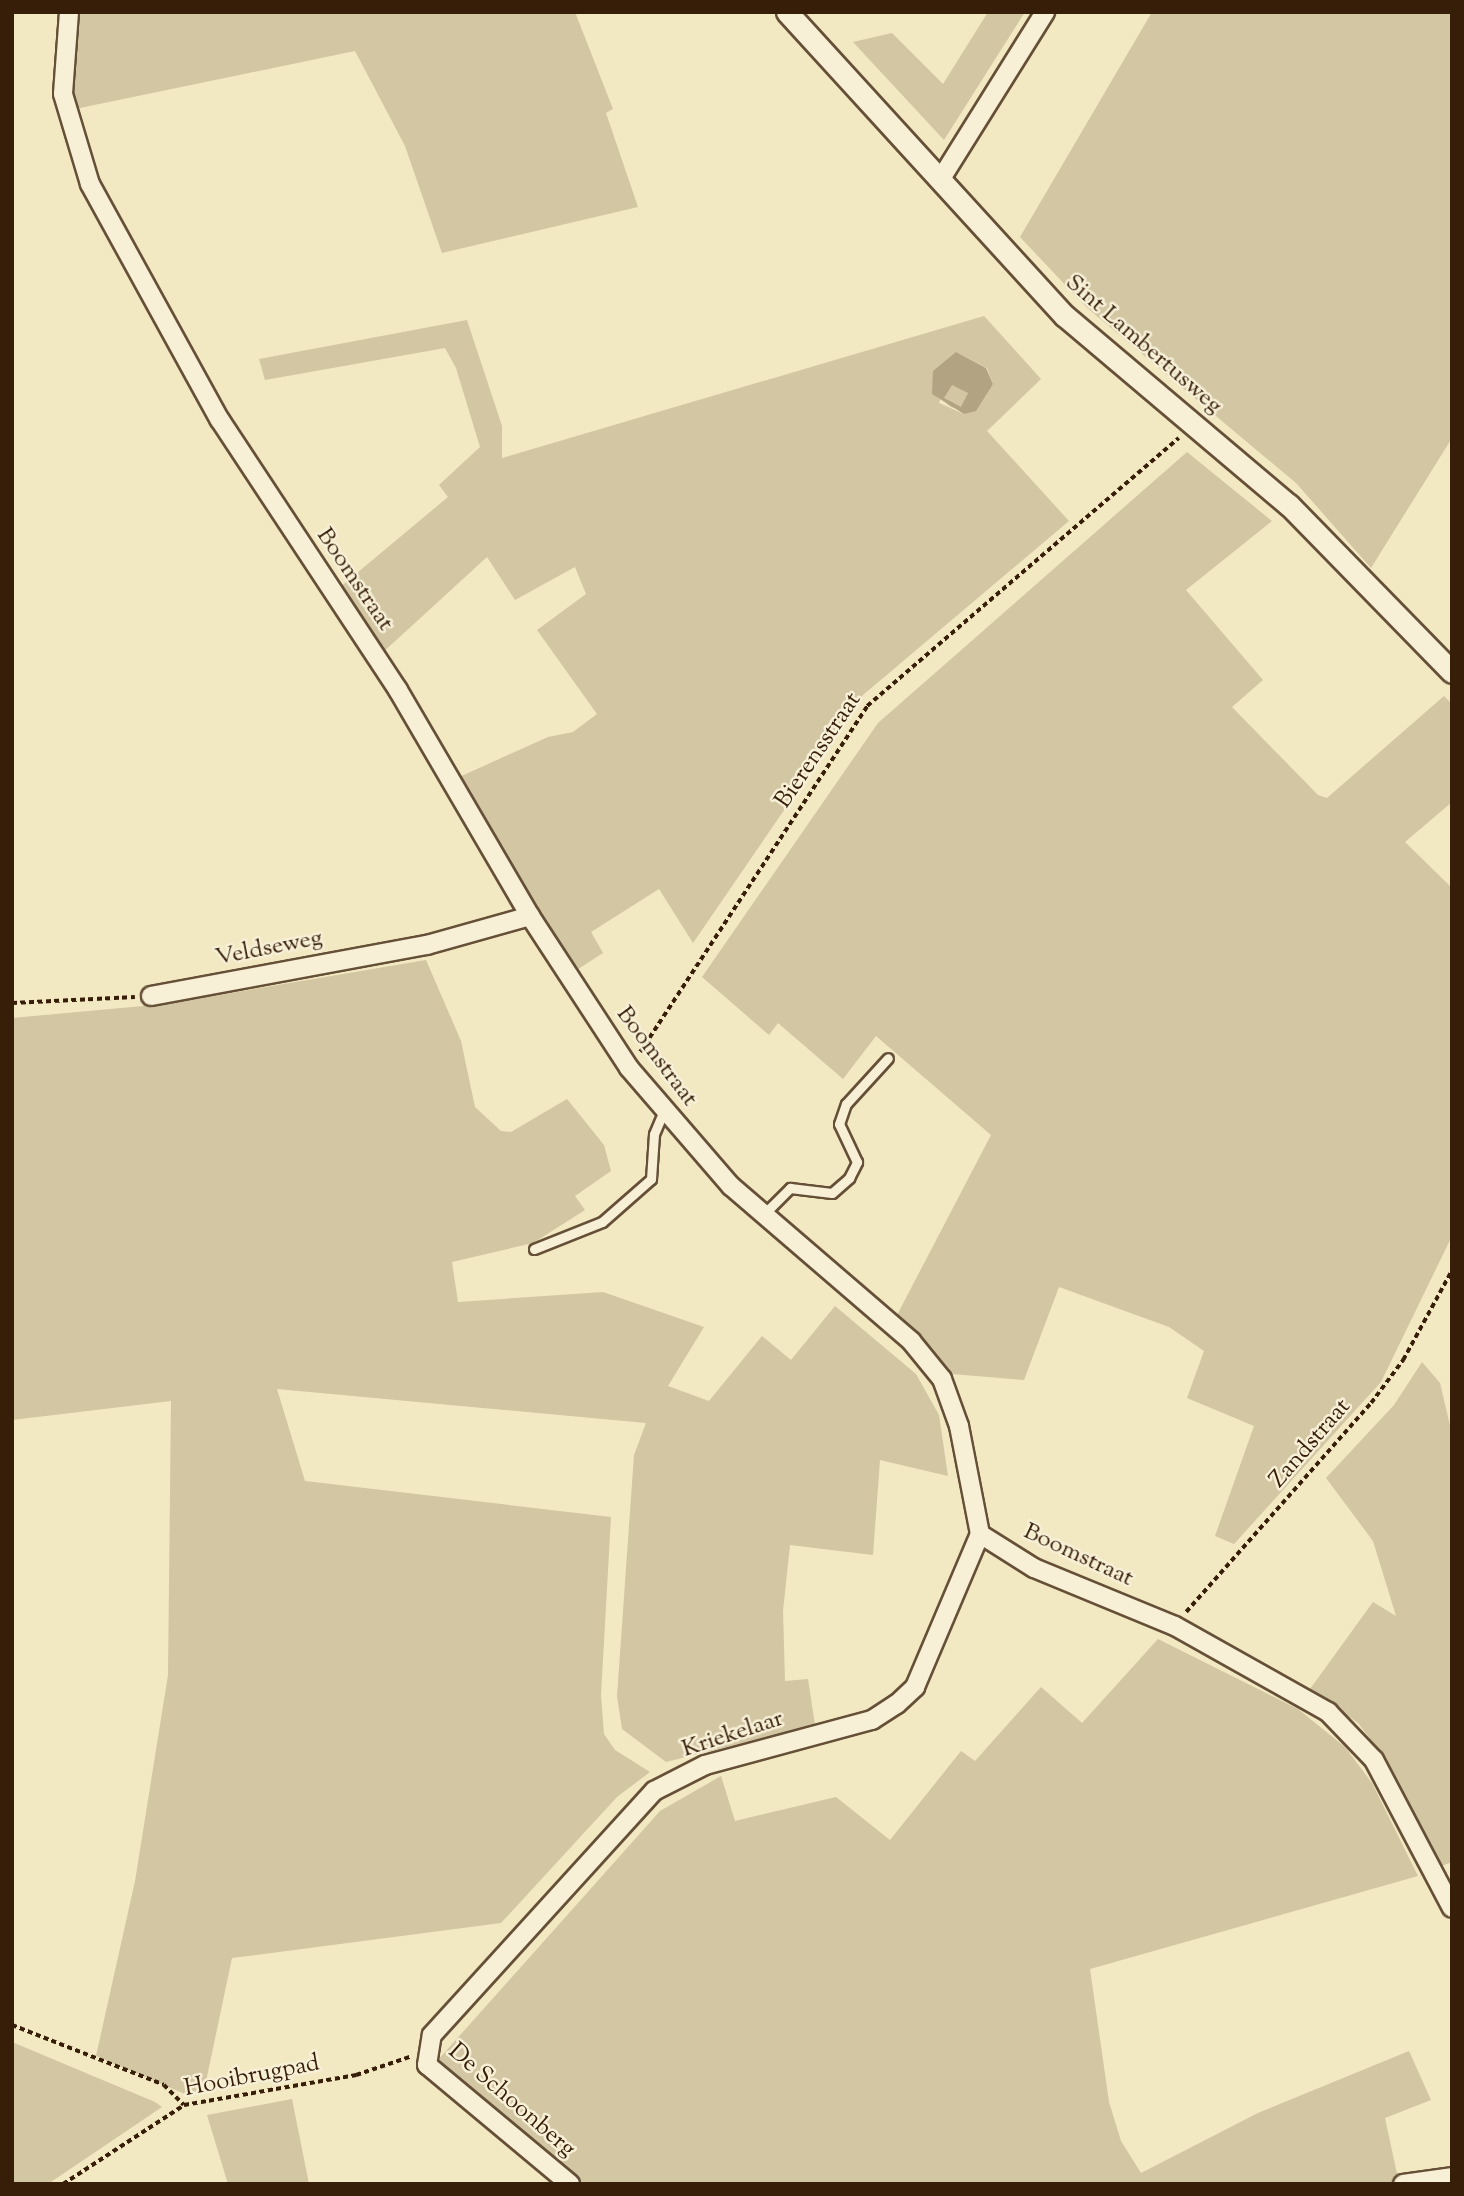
<!DOCTYPE html>
<html>
<head>
<meta charset="utf-8">
<style>
	body { margin:0 }
	#map { position:relative; width:1464px; height:2196px; overflow:hidden; background:#f2e8c2; font-family:"Sorts Mill Goudy",serif }
	div>[style] { position:absolute }
	[style*='--x'] { left:calc(var(--x)*1px); top:calc(var(--y)*1px); width:calc(var(--w)*1px); rotate:calc(var(--a)*1deg) }
	.green>* { inset:0; background:#d2c6a3 }
	.round { border-radius:50% }
	.water>* { inset:0; background:#b2a383 }
	.path>* { height:3.5px; margin-top:-1.75px; transform-origin:0; background:repeating-linear-gradient(90deg,#361e09 0 5px,transparent 0 8.5px) }
	.roads { filter:drop-shadow(2px 0 #655037) drop-shadow(-2px 0 #655037) drop-shadow(0 2px #655037) drop-shadow(0 -2px #655037) }
	.service>* { height:9px; margin:-4.5px; padding:0 4.5px; transform-origin:4.5px; border-radius:4.5px; background:#f7f0d7 }
	.minor>* { height:18px; margin:-9px; padding:0 9px; transform-origin:9px; border-radius:9px; background:#f7f0d7 }
	.tertiary>* { height:21px; margin:-10.5px; padding:0 10.5px; transform-origin:10.5px; border-radius:10.5px; background:#f7f0d7 }
	span { translate:-50% -50%; white-space:nowrap; text-align:center; line-height:1.15; -webkit-text-stroke:5px #f7f0d7; paint-order:stroke }
	.street-label { font-size:24px; color:#361e09 }
	.frame { position:absolute; inset:0; border:14px solid #361e09; pointer-events:none }
</style>
</head>
<body>
<div id="map">
	<div class="green">
		<div style="clip-path:polygon(75px 12px,575px 12px,613px 109px,606px 113px,638px 207px,442px 253px,405px 146px,355px 51px,75px 109px,70px 78px)"></div>
		<div style="clip-path:polygon(988px 12px,1025px 12px,944px 140px,853px 42px,892px 33px,943px 84px)"></div>
		<div style="clip-path:polygon(1152px 12px,1452px 12px,1452px 438px,1371px 568px,1296px 483px,1086px 307px,1020px 237px)"></div>
		<div style="clip-path:polygon(evenodd,984px 316px,1041px 379px,987px 431px,1069px 521px,863px 695px,693px 943px,659px 889px,591px 932px,603px 953px,572px 973px,457px 778px,548px 737px,573px 732px,597px 714px,537px 630px,586px 594px,575px 567px,515px 600px,487px 557px,380px 655px,333px 593px,448px 497px,439px 485px,480px 447px,456px 368px,445px 348px,265px 380px,259px 359px,467px 320px,502px 426px,502px 458px,984px 316px,956px 352px,987px 368px,993px 384px,964px 414px,939px 403px,956px 352px)"></div>
		<div class="round" style="left:944px;top:384px;width:24px;height:24px"></div>
		<div style="clip-path:polygon(1187px 452px,1272px 521px,1186px 590px,1263px 680px,1232px 707px,1318px 795px,1327px 798px,1444px 696px,1452px 704px,1452px 802px,1405px 842px,1452px 888px,1452px 1236px,1381px 1382px,1234px 1544px,1215px 1536px,1254px 1426px,1187px 1398px,1204px 1351px,1169px 1327px,1059px 1287px,1024px 1380px,952px 1374px,896px 1317px,991px 1135px,876px 1036px,843px 1079px,778px 1023px,769px 1035px,702px 977px,878px 723px)"></div>
		<div style="clip-path:polygon(426px 960px,461px 1041px,475px 1107px,501px 1131px,511px 1132px,567px 1099px,604px 1145px,611px 1171px,575px 1196px,585px 1210px,533px 1243px,452px 1262px,458px 1302px,603px 1292px,704px 1327px,668px 1386px,709px 1401px,762px 1336px,791px 1360px,835px 1306px,916px 1374px,939px 1415px,948px 1476px,880px 1460px,873px 1555px,790px 1545px,783px 1611px,785px 1681px,808px 1679px,815px 1725px,666px 1762px,622px 1729px,617px 1696px,634px 1455px,646px 1423px,277px 1389px,305px 1481px,611px 1517px,601px 1695px,604px 1734px,615px 1750px,650px 1772px,617px 1797px,501px 1923px,232px 1958px,204px 2091px,185px 2094px,96px 2056px,135px 1881px,168px 1675px,171px 1401px,12px 1420px,12px 1018px,165px 1004px)"></div>
		<div style="clip-path:polygon(1422px 1362px,1440px 1383px,1452px 1434px,1452px 1862px,1439px 1867px,1387px 1761px,1358px 1723px,1310px 1689px,1373px 1602px,1396px 1616px,1373px 1541px,1326px 1478px,1394px 1405px)"></div>
		<div style="clip-path:polygon(1158px 1639px,1298px 1709px,1345px 1747px,1372px 1783px,1418px 1876px,1090px 1969px,1109px 2102px,1121px 2141px,1141px 2173px,1258px 2113px,1409px 2051px,1431px 2100px,1385px 2118px,1399px 2183px,580px 2184px,437px 2061px,660px 1811px,721px 1776px,735px 1821px,836px 1797px,890px 1840px,961px 1751px,975px 1761px,1041px 1687px,1082px 1723px)"></div>
		<div style="clip-path:polygon(12px 2042px,155px 2102px,162px 2107px,48px 2184px,12px 2184px)"></div>
		<div style="clip-path:polygon(292px 2099px,309px 2184px,228px 2184px,207px 2115px)"></div>
	</div>
	<div class="water">
		<div style="clip-path:polygon(evenodd,956px 352px,986px 368px,993px 384px,976px 411px,964px 414px,932px 394px,933px 371px,956px 352px,952px 385px,968px 393px,961px 407px,944px 398px,952px 385px)"></div>
	</div>
	<div class="path">
		<div style="--x:12;--y:1003;--w:123;--a:-2.8"></div>
		<div style="--x:640;--y:1052;--w:414;--a:-56.7"></div>
		<div style="--x:867;--y:706;--w:411;--a:-40.7"></div>
		<div style="--x:1186;--y:1612;--w:279;--a:-48.5"></div>
		<div style="--x:1371;--y:1403;--w:54;--a:-53.3"></div>
		<div style="--x:1403;--y:1360;--w:102;--a:-61.4"></div>
		<div style="--x:12;--y:2025;--w:163;--a:21.5"></div>
		<div style="--x:164;--y:2085;--w:28;--a:45"></div>
		<div style="--x:63;--y:2184;--w:145;--a:-33.1"></div>
		<div style="--x:184;--y:2105;--w:175;--a:-9.9"></div>
		<div style="--x:356;--y:2075;--w:59;--a:-18.7"></div>
	</div>
	<div class="roads">
		<div class="service">
			<div style="--x:764;--y:1214;--w:37;--a:-45"></div>
			<div style="--x:790;--y:1188;--w:42;--a:6.8"></div>
			<div style="--x:832;--y:1193;--w:23;--a:-41"></div>
			<div style="--x:849;--y:1178;--w:18;--a:-63"></div>
			<div style="--x:857;--y:1162;--w:42;--a:-115.3"></div>
			<div style="--x:839;--y:1124;--w:21;--a:-71"></div>
			<div style="--x:846;--y:1104;--w:62;--a:-47.6"></div>
			<div style="--x:534;--y:1249;--w:73;--a:-21.7"></div>
			<div style="--x:602;--y:1222;--w:65;--a:-41.3"></div>
			<div style="--x:651;--y:1179;--w:45;--a:-86.2"></div>
			<div style="--x:654;--y:1134;--w:25;--a:-67"></div>
		</div>
		<div class="minor">
			<div style="--x:69;--y:12;--w:82;--a:94.2"></div>
			<div style="--x:63;--y:94;--w:94;--a:73.3"></div>
			<div style="--x:90;--y:184;--w:269;--a:61.2"></div>
			<div style="--x:220;--y:420;--w:323;--a:56.6"></div>
			<div style="--x:398;--y:690;--w:262;--a:59.7"></div>
			<div style="--x:530;--y:916;--w:181;--a:56.9"></div>
			<div style="--x:629;--y:1068;--w:156;--a:49.2"></div>
			<div style="--x:731;--y:1186;--w:238;--a:40.7"></div>
			<div style="--x:911;--y:1341;--w:49;--a:50.8"></div>
			<div style="--x:942;--y:1379;--w:50;--a:70.1"></div>
			<div style="--x:959;--y:1426;--w:110;--a:79"></div>
			<div style="--x:980;--y:1534;--w:64;--a:32.2"></div>
			<div style="--x:1034;--y:1568;--w:152;--a:22.4"></div>
			<div style="--x:1175;--y:1626;--w:176;--a:29.3"></div>
			<div style="--x:1328;--y:1712;--w:66;--a:46.2"></div>
			<div style="--x:1374;--y:1760;--w:167;--a:62.2"></div>
			<div style="--x:942;--y:177;--w:195;--a:-58"></div>
			<div style="--x:151;--y:996;--w:281;--a:-10.5"></div>
			<div style="--x:427;--y:945;--w:107;--a:-15.7"></div>
			<div style="--x:570;--y:2184;--w:186;--a:-140.2"></div>
			<div style="--x:427;--y:2065;--w:30;--a:-81"></div>
			<div style="--x:432;--y:2035;--w:330;--a:-47.7"></div>
			<div style="--x:654;--y:1791;--w:57;--a:-27"></div>
			<div style="--x:705;--y:1765;--w:173;--a:-15.1"></div>
			<div style="--x:872;--y:1720;--w:30;--a:-33"></div>
			<div style="--x:897;--y:1704;--w:25;--a:-43"></div>
			<div style="--x:915;--y:1687;--w:166;--a:-67"></div>
			<div style="--x:1403;--y:2184;--w:49;--a:-8.1"></div>
		</div>
		<div class="tertiary">
			<div style="--x:787;--y:12;--w:412;--a:47.6"></div>
			<div style="--x:1065;--y:316;--w:293;--a:40.2"></div>
			<div style="--x:1289;--y:505;--w:233;--a:45.7"></div>
		</div>
	</div>
	<div class="street-label">
		<span style="left:1143px;top:345px;rotate:41deg">Sint Lambertusweg</span>
		<span style="left:354px;top:580px;rotate:56deg">Boomstraat</span>
		<span style="left:819px;top:751px;rotate:-56deg">Bierensstraat</span>
		<span style="left:269px;top:949px;rotate:-11deg">Veldseweg</span>
		<span style="left:656px;top:1057px;rotate:53deg">Boomstraat</span>
		<span style="left:1311px;top:1444px;rotate:-49deg">Zandstraat</span>
		<span style="left:1078px;top:1556px;rotate:25deg">Boomstraat</span>
		<span style="left:733px;top:1735px;rotate:-18deg">Kriekelaar</span>
		<span style="left:252px;top:2077px;rotate:-11deg">Hooibrugpad</span>
		<span style="left:511px;top:2101px;rotate:41deg">De Schoonberg</span>
	</div>
	<div class="frame"></div>
</div>
</body>
</html>
